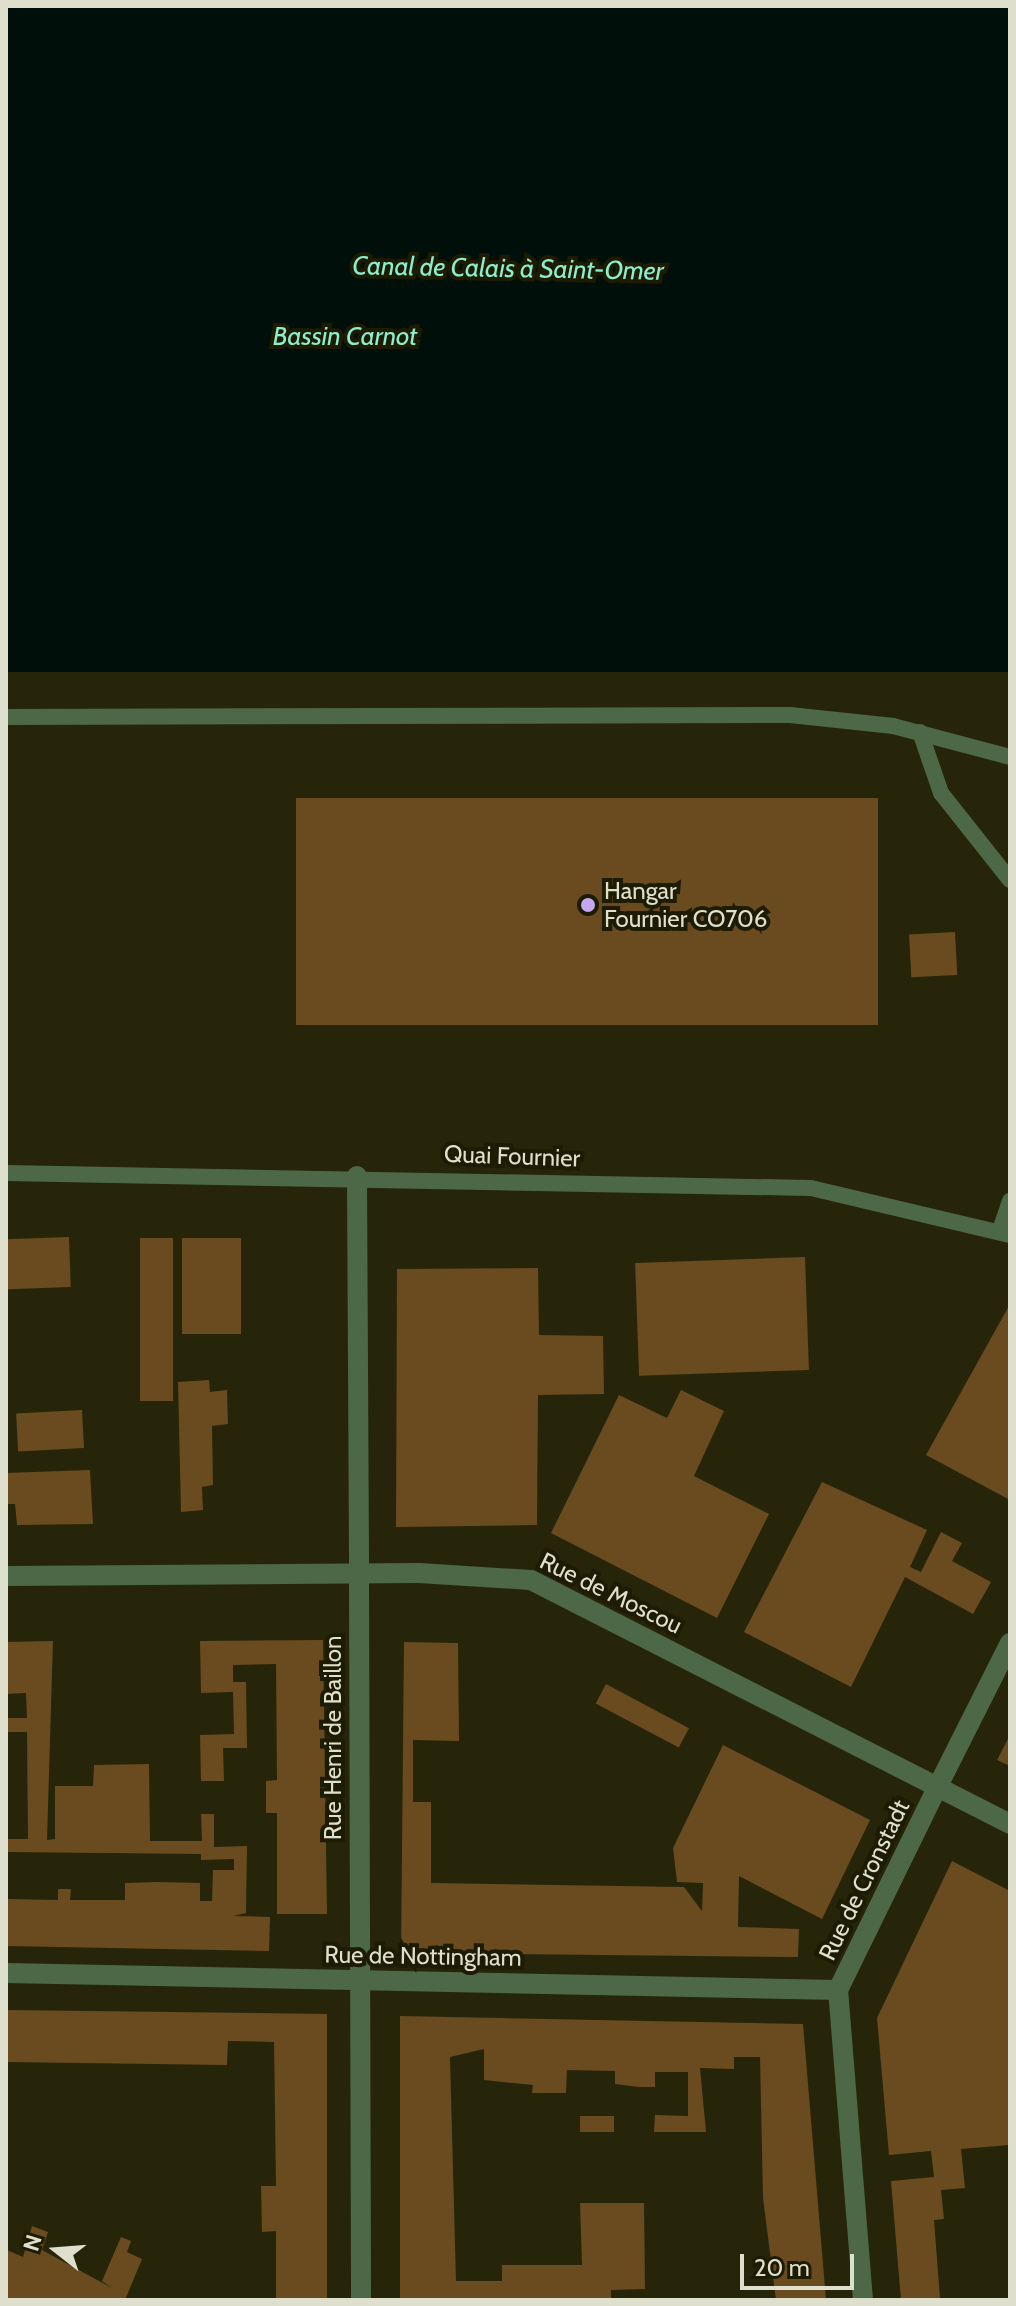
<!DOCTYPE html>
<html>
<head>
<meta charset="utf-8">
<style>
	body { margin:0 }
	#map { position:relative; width:1016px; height:2306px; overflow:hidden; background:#262509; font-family:Cabin,sans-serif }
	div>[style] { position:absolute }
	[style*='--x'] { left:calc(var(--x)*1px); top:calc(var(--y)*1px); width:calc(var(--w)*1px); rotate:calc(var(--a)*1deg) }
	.water>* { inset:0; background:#000f0a; transform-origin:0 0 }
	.building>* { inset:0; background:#694b1f; transform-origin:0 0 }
	.service>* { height:16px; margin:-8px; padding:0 8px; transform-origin:8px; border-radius:8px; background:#4d6847 }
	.minor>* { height:20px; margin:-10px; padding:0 10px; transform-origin:10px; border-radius:10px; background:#4d6847 }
	.tertiary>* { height:20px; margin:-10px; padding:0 10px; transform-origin:10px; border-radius:10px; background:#4d6847 }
	.dots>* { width:22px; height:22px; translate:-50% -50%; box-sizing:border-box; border:4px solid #1d1b01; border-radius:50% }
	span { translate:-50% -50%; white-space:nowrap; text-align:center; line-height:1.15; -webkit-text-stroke:8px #1d1b01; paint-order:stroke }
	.poi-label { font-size:24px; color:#dfdfce }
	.left { translate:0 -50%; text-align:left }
	.street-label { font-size:24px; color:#dfdfce }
	.water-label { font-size:26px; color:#8ceed1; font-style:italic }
	.frame { position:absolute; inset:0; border:8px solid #dfdfce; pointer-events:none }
	.north { position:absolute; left:16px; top:2210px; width:80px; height:80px; -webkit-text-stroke:6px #1d1b01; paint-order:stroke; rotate:287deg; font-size:22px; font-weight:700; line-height:32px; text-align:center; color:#dfdfce }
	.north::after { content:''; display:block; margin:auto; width:28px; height:36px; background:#dfdfce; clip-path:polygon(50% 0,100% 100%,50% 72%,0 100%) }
	.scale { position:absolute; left:740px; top:2254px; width:114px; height:36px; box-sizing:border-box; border:4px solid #dfdfce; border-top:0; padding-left:10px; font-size:24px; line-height:28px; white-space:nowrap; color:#dfdfce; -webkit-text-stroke:6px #1d1b01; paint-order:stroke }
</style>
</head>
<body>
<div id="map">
	<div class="water">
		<div style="left:6px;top:6px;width:1004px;height:666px"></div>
	</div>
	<div class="building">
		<div style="left:878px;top:798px;width:227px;height:582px;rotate:90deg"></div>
		<div style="left:955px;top:932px;width:43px;height:46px;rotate:87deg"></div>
		<div style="left:69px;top:1237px;width:50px;height:63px;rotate:88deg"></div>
		<div style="left:140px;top:1238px;width:33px;height:163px"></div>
		<div style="left:182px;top:1238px;width:59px;height:96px"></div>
		<div style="left:805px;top:1257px;width:113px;height:170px;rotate:88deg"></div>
		<div style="clip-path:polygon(538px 1268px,539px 1335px,603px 1336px,604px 1394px,538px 1395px,537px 1525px,396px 1527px,397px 1269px)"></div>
		<div style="clip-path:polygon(1010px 1304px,1010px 1500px,926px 1455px)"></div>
		<div style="clip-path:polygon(209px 1380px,210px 1392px,227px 1390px,228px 1424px,212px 1426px,213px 1485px,202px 1487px,203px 1510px,181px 1512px,178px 1382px)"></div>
		<div style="clip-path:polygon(681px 1390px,724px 1411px,694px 1476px,769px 1514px,717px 1618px,551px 1533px,619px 1395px,667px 1418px)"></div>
		<div style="left:82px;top:1410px;width:38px;height:66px;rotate:87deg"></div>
		<div style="clip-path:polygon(90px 1470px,93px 1524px,17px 1525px,15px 1504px,6px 1504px,6px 1473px)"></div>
		<div style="clip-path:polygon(822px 1482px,927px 1530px,910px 1567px,921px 1572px,941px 1532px,962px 1543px,952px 1561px,991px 1582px,973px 1614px,905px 1577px,851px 1687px,744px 1632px)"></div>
		<div style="clip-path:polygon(323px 1640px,327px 1914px,277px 1914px,277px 1813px,266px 1813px,266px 1781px,277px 1780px,276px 1664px,233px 1665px,233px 1682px,246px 1682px,247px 1748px,223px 1748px,224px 1781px,201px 1781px,200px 1735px,234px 1734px,233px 1692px,201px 1693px,200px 1641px)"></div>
		<div style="clip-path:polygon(53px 1641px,47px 1840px,55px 1839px,55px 1786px,93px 1786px,94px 1765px,149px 1764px,150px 1841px,202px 1841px,201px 1814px,214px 1814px,214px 1847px,247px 1846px,246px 1913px,233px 1916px,270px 1917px,269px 1951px,6px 1946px,6px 1899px,58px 1900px,58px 1889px,71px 1889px,70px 1900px,125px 1900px,125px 1883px,157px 1882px,200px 1883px,200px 1901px,212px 1901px,213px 1870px,234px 1870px,234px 1859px,201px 1860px,201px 1854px,6px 1852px,6px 1839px,28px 1839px,27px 1732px,6px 1732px,6px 1718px,27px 1718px,26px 1693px,6px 1694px,6px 1642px)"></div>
		<div style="clip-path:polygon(404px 1642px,458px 1643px,459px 1741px,413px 1740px,413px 1802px,431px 1802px,431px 1883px,684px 1887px,702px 1911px,703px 1883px,677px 1882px,673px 1848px,723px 1745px,870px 1820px,822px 1919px,739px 1876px,738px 1927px,799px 1929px,798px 1957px,401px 1953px)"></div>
		<div style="left:606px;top:1684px;width:94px;height:22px;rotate:28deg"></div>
		<div style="clip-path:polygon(1010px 1735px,1010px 1766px,997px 1760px)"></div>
		<div style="clip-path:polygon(952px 1861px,1010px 1891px,1010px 2145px,961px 2149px,965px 2188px,941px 2190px,944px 2219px,934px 2220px,940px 2298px,901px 2300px,891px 2181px,934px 2177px,931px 2151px,889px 2155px,877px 2018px)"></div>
		<div style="clip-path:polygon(6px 2010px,327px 2014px,327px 2300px,276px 2300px,276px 2231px,262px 2232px,261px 2186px,276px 2186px,274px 2042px,228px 2041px,227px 2065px,6px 2062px)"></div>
		<div style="clip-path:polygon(400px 2016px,803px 2024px,826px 2300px,776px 2300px,763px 2198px,760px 2057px,734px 2057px,734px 2069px,700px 2068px,706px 2132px,654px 2132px,655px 2115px,688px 2116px,688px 2072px,655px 2072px,655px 2087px,639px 2087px,615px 2084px,615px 2071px,567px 2070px,566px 2093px,532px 2093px,533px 2085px,484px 2080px,484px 2049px,450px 2057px,456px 2281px,502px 2281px,502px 2265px,582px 2265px,580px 2203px,644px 2203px,645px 2289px,611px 2290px,611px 2300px,400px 2300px)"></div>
		<div style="left:614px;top:2116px;width:16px;height:34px;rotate:90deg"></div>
		<div style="clip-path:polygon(32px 2226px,48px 2232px,42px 2250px,112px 2288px,102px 2281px,121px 2237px,131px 2241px,127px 2252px,142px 2259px,125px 2300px,6px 2300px,6px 2238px,7px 2250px,23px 2257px)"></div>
	</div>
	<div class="service">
		<div style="--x:6;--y:717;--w:784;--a:-0.15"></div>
		<div style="--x:790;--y:715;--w:104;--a:6.1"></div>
		<div style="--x:893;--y:726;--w:121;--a:14.8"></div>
		<div style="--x:920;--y:732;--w:65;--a:71"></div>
		<div style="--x:941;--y:793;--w:111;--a:51.6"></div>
		<div style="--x:6;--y:1173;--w:805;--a:1.07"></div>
		<div style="--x:811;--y:1188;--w:204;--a:13.3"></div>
		<div style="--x:1000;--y:1230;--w:31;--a:-71"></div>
	</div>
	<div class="minor">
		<div style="--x:357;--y:1176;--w:398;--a:89.7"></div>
		<div style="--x:938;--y:1786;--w:160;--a:-63.3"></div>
		<div style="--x:6;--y:1973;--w:832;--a:1.17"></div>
	</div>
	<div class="tertiary">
		<div style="--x:359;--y:1574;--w:726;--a:89.84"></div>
		<div style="--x:6;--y:1576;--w:413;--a:-0.4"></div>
		<div style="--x:419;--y:1573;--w:112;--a:3.6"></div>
		<div style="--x:531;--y:1580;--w:538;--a:26.99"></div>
		<div style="--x:863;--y:2300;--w:311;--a:-94.6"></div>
		<div style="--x:838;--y:1990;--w:227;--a:-63.9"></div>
	</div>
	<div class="dots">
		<div style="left:588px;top:905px;background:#c6a6f0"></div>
	</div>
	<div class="poi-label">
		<span class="left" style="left:604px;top:905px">Hangar<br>Fournier CO706</span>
	</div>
	<div class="street-label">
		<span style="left:512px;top:1156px;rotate:2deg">Quai Fournier</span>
		<span style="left:611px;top:1593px;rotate:26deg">Rue de Moscou</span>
		<span style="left:333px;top:1738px;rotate:-90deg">Rue Henri de Baillon</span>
		<span style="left:864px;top:1880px;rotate:-64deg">Rue de Cronstadt</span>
		<span style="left:423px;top:1956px;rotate:1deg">Rue de Nottingham</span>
	</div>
	<div class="water-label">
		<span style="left:508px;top:269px;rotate:1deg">Canal de Calais à Saint-Omer</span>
		<span style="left:345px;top:337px">Bassin Carnot</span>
	</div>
	<div class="frame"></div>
	<div class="north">N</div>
	<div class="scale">20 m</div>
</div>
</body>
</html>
